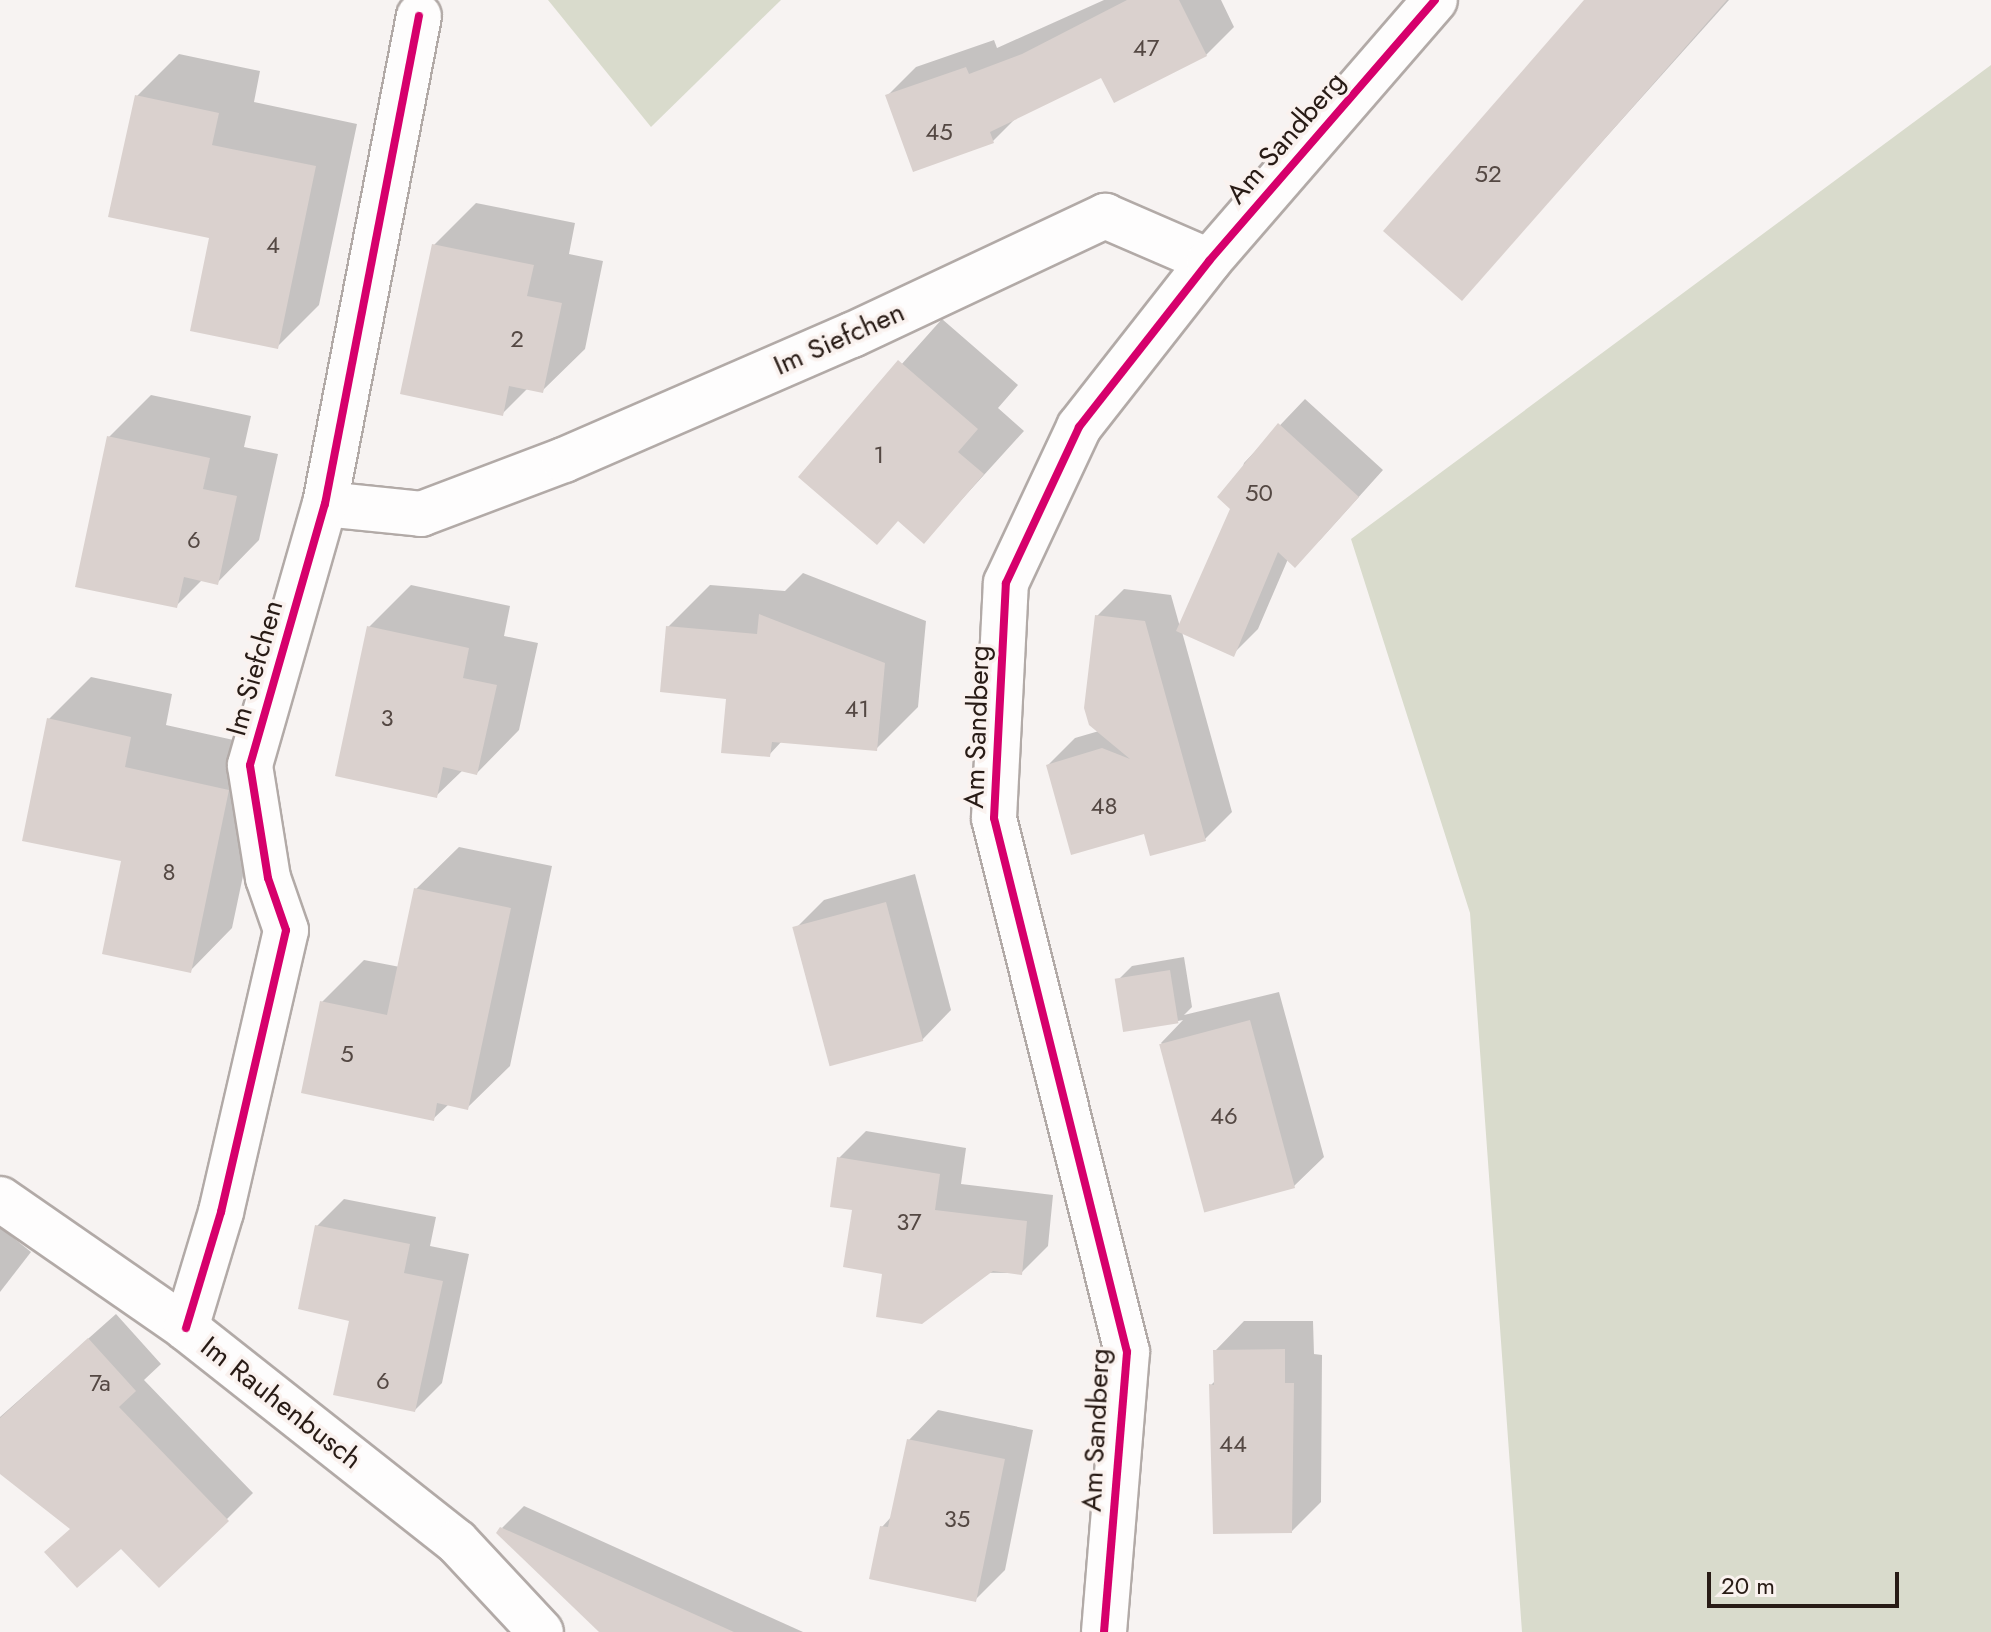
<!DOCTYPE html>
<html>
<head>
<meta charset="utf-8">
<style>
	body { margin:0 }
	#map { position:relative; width:1991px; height:1632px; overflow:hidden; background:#f7f3f2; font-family:Jost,sans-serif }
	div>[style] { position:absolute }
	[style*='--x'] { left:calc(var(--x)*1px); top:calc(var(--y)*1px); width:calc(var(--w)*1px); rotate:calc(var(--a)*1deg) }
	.green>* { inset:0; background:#d9dbcc }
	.shadow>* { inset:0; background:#0003 }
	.building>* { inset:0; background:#dad1ce; transform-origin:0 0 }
	.roads { filter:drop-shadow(2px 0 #b2aaa7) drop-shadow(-2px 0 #b2aaa7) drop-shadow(0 2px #b2aaa7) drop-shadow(0 -2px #b2aaa7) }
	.minor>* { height:44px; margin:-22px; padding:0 22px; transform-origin:22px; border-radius:22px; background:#fefdfd }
	.cycleway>* { height:8px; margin:-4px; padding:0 4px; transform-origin:4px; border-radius:4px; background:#d6006c }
	span { translate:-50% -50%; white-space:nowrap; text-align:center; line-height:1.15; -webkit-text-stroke:7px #faf2ef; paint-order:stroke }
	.number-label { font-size:24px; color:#544843 }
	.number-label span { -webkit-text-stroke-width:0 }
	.street-label { font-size:28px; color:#281b15 }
	.scale { position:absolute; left:1707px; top:1572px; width:192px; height:36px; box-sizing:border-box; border:4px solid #281b15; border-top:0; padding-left:10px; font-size:24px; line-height:28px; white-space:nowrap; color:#281b15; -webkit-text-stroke:6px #faf2ef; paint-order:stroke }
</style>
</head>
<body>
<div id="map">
	<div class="green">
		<div style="clip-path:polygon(548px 0,781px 0,651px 127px)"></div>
		<div style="clip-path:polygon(1991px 65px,1991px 1632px,1522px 1632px,1470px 913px,1351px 539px)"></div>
	</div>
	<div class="shadow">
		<div style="clip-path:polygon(1104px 0,1221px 0,1234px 27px,1206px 55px,1102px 76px,1017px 117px,993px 141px,888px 95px,916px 67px,994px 40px,997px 48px)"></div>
		<div style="clip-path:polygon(1587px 0,1729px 0,1462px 298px)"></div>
		<div style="clip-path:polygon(179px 54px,260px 71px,254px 102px,357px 124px,319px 305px,277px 347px,137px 96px)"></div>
		<div style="clip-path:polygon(476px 203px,575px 223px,569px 254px,603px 261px,585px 349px,542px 391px,528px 388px,502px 414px,434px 245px)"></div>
		<div style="clip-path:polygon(942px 319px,1018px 385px,998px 408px,1024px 431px,924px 541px,899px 520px,801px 477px)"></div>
		<div style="clip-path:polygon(151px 395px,251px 416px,244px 447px,278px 454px,259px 540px,217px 583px,203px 579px,176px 606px,109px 437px)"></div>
		<div style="clip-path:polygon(1305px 399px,1383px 470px,1320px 540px,1288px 559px,1258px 629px,1233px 654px,1182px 632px,1232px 812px,1205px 839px,1145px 832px,1048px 765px,1075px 738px,1099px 731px,1097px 616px,1124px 589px,1171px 595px,1180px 627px,1232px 508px,1244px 463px)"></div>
		<div style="clip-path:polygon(803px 573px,926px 621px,918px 707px,876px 749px,782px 741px,769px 755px,728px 697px,668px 627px,710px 585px,785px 591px)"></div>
		<div style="clip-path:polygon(411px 585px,510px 606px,504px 636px,538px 643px,519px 730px,477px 773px,463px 770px,436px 796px,369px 627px)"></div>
		<div style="clip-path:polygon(91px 677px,172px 694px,166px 725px,270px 748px,232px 928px,190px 971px,49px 719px)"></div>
		<div style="clip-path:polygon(459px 847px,552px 866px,510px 1066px,467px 1108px,449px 1104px,433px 1119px,322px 1002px,364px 960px,400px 967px,416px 889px)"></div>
		<div style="clip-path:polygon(915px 874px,951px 1010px,922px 1040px,795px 929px,824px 900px)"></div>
		<div style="clip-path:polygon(1184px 957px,1192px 1007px,1184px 1015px,1279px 992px,1324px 1157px,1294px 1186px,1161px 1043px,1183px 1020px,1126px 1031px,1117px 981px,1132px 966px)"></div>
		<div style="clip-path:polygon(866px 1131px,966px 1148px,961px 1184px,1053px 1195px,1048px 1246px,1021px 1273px,884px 1272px,854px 1208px,839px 1158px)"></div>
		<div style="clip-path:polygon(344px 1199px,436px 1217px,430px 1246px,469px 1254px,442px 1383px,415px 1410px,351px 1319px,317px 1226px)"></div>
		<div style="clip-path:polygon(0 1227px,31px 1252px,0 1292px)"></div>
		<div style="clip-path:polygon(116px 1314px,161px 1364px,144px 1380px,253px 1493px,227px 1519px,122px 1546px,71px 1528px,0 1472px,0 1417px)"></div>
		<div style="clip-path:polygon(1244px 1321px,1313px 1321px,1314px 1354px,1322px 1355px,1321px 1502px,1292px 1531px,1211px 1385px,1216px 1380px,1215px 1351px)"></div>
		<div style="clip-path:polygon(938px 1410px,1033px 1430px,1005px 1570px,975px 1600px,882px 1527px,892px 1516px,909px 1440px)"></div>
		<div style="clip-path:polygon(524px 1506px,803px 1632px,602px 1632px,502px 1528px)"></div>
	</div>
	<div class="building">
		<div style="clip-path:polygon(1127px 0,1179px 0,1207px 56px,1114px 103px,1101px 78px,990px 132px,994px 143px,913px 172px,885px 95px,966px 67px,969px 74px,1022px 54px)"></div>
		<div style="clip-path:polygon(1584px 0,1727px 0,1462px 301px,1383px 231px)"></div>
		<div style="clip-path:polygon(135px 95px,219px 113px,212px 145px,316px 166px,278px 349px,190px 331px,209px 238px,108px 217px)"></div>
		<div style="clip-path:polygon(432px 244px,534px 265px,527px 296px,562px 303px,543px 393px,509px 386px,503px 416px,400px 394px)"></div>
		<div style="clip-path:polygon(898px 360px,978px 429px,958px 452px,984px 474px,924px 544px,898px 521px,877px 545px,798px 477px)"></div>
		<div style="clip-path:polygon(1278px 423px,1359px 497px,1295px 568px,1278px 552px,1234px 657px,1176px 631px,1230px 509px,1217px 497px)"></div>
		<div style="clip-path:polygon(107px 436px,210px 458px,203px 489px,237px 496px,218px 585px,184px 577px,177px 608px,75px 587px)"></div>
		<div style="clip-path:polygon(759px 614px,885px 663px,877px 751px,772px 742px,770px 757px,721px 753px,726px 699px,660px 692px,666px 626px,757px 634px)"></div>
		<div style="clip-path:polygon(1095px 615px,1145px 621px,1206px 841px,1150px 856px,1144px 834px,1071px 855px,1046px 765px,1102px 748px,1130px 759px,1089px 725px,1084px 708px)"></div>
		<div style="clip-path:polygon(367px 626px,469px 648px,463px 678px,497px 685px,477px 775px,443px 767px,437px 798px,335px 776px)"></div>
		<div style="clip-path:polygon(47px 718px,131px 737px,125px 767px,229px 790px,191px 973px,102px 954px,121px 861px,22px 841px)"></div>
		<div style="clip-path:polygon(414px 888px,511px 908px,468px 1110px,437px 1103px,434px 1121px,301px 1093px,320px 1001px,387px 1015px)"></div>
		<div style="left:886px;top:902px;width:144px;height:97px;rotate:75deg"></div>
		<div style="left:1170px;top:970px;width:54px;height:56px;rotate:81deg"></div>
		<div style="left:1250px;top:1020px;width:174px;height:94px;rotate:75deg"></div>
		<div style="clip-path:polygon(837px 1157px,940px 1174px,935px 1210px,1027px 1221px,1022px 1275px,993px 1271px,922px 1324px,876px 1317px,882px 1274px,843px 1267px,852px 1210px,830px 1207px)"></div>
		<div style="clip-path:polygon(315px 1225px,410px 1244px,404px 1273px,443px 1281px,415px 1412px,333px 1395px,349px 1321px,298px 1309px)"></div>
		<div style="clip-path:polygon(88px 1338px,136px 1391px,119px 1407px,229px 1521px,159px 1588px,121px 1549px,77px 1588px,44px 1552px,70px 1529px,0 1474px,0 1418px)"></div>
		<div style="clip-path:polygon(1285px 1349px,1285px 1383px,1294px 1383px,1292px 1533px,1213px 1534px,1209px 1384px,1214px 1385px,1213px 1350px)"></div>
		<div style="clip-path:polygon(907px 1439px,1005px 1459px,976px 1602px,869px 1579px,880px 1526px,888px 1527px)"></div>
		<div style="clip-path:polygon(500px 1527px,734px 1632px,599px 1632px,496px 1533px)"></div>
	</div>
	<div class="roads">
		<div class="minor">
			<div style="--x:325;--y:504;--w:97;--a:5.9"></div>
			<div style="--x:421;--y:514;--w:153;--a:-20.7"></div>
			<div style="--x:564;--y:460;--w:314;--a:-23.5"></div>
			<div style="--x:852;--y:335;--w:280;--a:-25.2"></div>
			<div style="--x:1105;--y:216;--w:113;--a:23.4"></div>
			<div style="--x:0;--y:1199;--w:226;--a:34.7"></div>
			<div style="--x:186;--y:1328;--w:345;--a:38.3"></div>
			<div style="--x:457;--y:1542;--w:123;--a:47"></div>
			<div style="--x:186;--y:1328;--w:121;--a:-73.2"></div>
			<div style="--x:221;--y:1212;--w:289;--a:-77"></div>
			<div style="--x:286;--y:930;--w:55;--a:-109.1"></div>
			<div style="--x:268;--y:878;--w:114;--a:-99.1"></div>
			<div style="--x:250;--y:765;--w:272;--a:-74"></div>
			<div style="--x:325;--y:504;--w:497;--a:-79.1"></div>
			<div style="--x:1104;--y:1632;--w:281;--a:-85.3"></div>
			<div style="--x:1127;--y:1352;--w:550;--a:-103.99"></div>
			<div style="--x:994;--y:818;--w:235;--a:-87.1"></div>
			<div style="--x:1006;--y:583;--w:172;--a:-64.9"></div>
			<div style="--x:1079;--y:427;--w:211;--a:-51.9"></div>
			<div style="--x:1209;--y:261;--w:345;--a:-49.1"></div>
		</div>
	</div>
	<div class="cycleway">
		<div style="--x:186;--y:1328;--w:121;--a:-73.2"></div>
		<div style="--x:221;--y:1212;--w:289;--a:-77"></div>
		<div style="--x:286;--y:930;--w:55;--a:-109.1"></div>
		<div style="--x:268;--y:878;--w:114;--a:-99.1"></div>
		<div style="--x:250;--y:765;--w:272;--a:-74"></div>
		<div style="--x:325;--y:504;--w:497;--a:-79.1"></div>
		<div style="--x:1104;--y:1632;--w:281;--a:-85.3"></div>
		<div style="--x:1127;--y:1352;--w:550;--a:-103.99"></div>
		<div style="--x:994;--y:818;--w:235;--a:-87.1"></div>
		<div style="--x:1006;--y:583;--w:172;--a:-64.9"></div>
		<div style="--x:1079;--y:427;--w:211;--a:-51.9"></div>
		<div style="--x:1209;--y:261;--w:345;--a:-49.1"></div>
	</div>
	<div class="number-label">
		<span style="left:1146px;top:48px">47</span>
		<span style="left:939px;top:132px">45</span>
		<span style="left:1488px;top:174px">52</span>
		<span style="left:273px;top:245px">4</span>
		<span style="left:517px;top:339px">2</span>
		<span style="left:879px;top:455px">1</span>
		<span style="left:1259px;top:493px">50</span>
		<span style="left:194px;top:540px">6</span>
		<span style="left:857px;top:709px">41</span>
		<span style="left:387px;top:718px">3</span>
		<span style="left:1104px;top:806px">48</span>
		<span style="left:169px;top:872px">8</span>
		<span style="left:347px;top:1054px">5</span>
		<span style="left:1224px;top:1116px">46</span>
		<span style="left:909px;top:1222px">37</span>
		<span style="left:383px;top:1381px">6</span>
		<span style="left:100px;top:1383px">7a</span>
		<span style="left:1233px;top:1444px">44</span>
		<span style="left:957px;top:1519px">35</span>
	</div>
	<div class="street-label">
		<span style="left:1286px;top:138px;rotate:-49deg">Am Sandberg</span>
		<span style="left:839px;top:339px;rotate:-24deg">Im Siefchen</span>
		<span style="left:255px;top:668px;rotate:-74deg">Im Siefchen</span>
		<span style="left:977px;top:727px;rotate:-88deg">Am Sandberg</span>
		<span style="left:281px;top:1403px;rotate:38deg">Im Rauhenbusch</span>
		<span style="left:1096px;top:1430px;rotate:-87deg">Am Sandberg</span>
	</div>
	<div class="scale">20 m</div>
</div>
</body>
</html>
